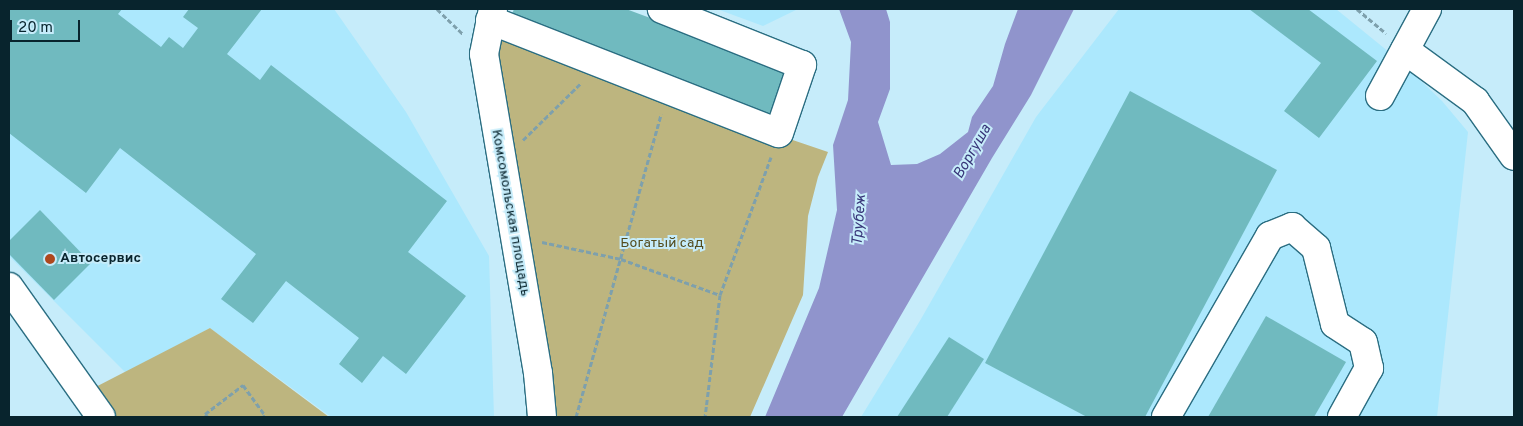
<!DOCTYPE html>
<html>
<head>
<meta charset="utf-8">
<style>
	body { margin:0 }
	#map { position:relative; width:1523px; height:426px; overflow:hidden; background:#c6ecfa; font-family:Overpass,sans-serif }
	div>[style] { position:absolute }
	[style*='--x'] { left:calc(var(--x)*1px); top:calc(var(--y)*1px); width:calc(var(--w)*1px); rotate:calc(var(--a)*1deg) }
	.built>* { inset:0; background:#ace8fd }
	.green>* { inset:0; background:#bdb57f }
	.water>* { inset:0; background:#9094cc }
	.building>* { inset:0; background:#70babf }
	.path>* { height:3px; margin-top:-1.5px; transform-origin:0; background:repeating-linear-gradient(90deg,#7ea0ac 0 5px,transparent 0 7.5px) }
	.roads { filter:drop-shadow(1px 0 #2b6e82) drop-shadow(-1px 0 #2b6e82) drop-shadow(0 1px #2b6e82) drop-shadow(0 -1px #2b6e82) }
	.minor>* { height:28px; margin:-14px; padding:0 14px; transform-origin:14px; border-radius:14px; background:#fff }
	.dots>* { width:14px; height:14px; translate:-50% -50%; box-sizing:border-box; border:2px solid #c6ecfa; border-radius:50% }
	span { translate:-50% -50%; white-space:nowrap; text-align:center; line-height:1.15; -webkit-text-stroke:4px #c6ecfa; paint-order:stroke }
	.street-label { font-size:14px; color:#08242d }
	.park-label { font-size:14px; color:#534c1d }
	.poi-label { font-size:14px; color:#08242d; font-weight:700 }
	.left { translate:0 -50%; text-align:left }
	.water-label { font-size:15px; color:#373578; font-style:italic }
	.frame { position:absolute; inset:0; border:10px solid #08242d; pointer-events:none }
	.scale { position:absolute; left:10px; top:20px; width:70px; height:22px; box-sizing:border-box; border:2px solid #08242d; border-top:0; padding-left:6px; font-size:15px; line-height:18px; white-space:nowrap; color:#08242d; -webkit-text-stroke:4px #c6ecfa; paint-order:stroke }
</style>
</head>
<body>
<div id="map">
	<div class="built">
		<div style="clip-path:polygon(9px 9px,334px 9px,406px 112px,489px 256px,494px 417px,331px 417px,210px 328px,126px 373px,9px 256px)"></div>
		<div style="clip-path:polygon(717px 9px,798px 9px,763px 26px)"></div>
		<div style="clip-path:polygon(1119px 9px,1336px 9px,1400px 61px,1442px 101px,1468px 132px,1437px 417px,861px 417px,921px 319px,1036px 117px)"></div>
	</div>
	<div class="green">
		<div style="clip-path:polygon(491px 20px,775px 134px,828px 152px,818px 177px,808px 216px,803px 295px,750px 417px,542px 417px)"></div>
		<div style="clip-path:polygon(210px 328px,329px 417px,102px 417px,84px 393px)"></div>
	</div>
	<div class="water">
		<div style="clip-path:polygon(839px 9px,886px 9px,890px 22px,890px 89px,878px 122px,891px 165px,917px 164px,940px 154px,968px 132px,972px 117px,993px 86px,1005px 44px,1018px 9px,1074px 9px,1031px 95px,992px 158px,842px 417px,765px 417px,819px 288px,837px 210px,833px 145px,848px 100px,851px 42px)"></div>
	</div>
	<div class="building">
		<div style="clip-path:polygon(9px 9px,122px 9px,118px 14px,161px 47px,169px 37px,183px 48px,198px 28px,183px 17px,189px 9px,262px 9px,227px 54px,260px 80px,271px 65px,447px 201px,408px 252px,466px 296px,406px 374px,383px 356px,362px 383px,339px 364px,359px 338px,286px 281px,253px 323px,221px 299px,256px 254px,120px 148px,86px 193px,9px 133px)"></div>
		<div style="clip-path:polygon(514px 9px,626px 9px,793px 71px,776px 118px,510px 20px)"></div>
		<div style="clip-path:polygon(1249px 9px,1308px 9px,1377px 61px,1319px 138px,1284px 111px,1321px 63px)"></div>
		<div style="clip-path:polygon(1130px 91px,1277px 170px,1145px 417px,1087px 417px,985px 363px)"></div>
		<div style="clip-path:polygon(40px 210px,91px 263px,54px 300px,9px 254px,9px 241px)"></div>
		<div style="clip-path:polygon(1266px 316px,1346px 362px,1314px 417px,1208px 417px)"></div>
		<div style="clip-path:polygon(949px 337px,984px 359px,947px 417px,897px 417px)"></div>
	</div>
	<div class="path">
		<div style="--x:437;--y:9;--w:36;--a:44"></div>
		<div style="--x:1357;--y:9;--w:38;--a:40"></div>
		<div style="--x:523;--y:140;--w:81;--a:-44.5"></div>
		<div style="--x:542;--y:242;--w:81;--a:12.1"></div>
		<div style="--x:621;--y:259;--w:105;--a:20"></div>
		<div style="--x:720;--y:295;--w:123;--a:97"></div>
		<div style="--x:720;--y:295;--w:147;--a:-69.7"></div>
		<div style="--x:208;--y:417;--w:4;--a:-135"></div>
		<div style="--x:205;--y:414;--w:48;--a:-37.3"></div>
		<div style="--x:243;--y:385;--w:37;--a:54"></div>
		<div style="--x:265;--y:415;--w:3;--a:135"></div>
		<div style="--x:576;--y:417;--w:315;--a:-74.3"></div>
	</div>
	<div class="roads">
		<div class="minor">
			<div style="--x:493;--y:9;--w:46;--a:101.3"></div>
			<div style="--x:484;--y:54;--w:324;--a:80.4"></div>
			<div style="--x:538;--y:373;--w:44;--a:84.8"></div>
			<div style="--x:490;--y:20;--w:310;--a:21.4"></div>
			<div style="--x:779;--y:133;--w:72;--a:-71.3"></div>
			<div style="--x:802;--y:65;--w:151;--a:-158.2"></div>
			<div style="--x:1405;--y:50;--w:87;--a:36.1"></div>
			<div style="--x:1475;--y:101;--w:67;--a:54.7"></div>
			<div style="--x:1380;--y:96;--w:99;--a:-61.6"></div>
			<div style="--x:9;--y:287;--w:159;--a:54.7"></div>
			<div style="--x:1166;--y:417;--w:209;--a:-60.1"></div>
			<div style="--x:1270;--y:236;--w:24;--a:-22"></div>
			<div style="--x:1292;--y:227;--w:32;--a:41"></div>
			<div style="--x:1316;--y:248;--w:78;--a:76"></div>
			<div style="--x:1335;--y:324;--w:33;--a:33"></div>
			<div style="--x:1363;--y:342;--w:27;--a:77"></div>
			<div style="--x:1369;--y:368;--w:56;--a:118.9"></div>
		</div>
	</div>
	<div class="dots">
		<div style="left:50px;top:259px;background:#ae481d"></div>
	</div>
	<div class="street-label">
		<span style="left:510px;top:213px;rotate:80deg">Комсомольская площадь</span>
	</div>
	<div class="park-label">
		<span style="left:662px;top:244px">Богатый сад</span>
	</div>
	<div class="poi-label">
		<span class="left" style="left:60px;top:259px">Автосервис</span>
	</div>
	<div class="water-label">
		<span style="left:973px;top:152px;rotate:-60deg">Воргуша</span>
		<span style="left:860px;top:220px;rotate:-86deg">Трубеж</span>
	</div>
	<div class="frame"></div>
	<div class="scale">20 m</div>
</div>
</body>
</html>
